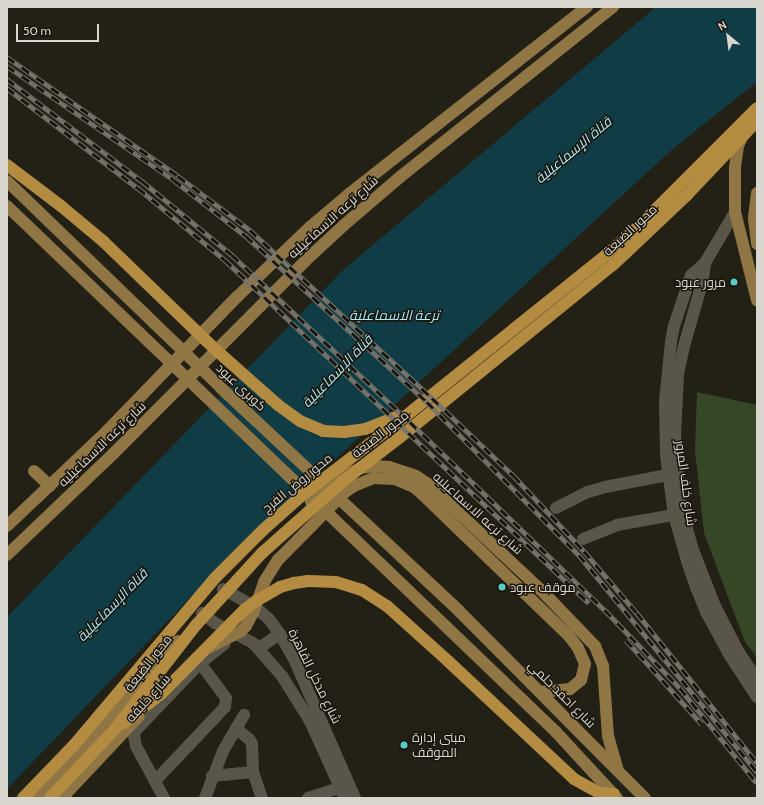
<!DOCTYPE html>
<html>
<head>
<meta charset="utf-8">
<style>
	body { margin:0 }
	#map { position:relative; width:764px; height:805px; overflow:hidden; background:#232016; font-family:Cabin,Cairo,sans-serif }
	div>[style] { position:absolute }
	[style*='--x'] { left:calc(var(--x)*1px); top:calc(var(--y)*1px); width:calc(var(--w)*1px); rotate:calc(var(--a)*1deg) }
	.green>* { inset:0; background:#364727 }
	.water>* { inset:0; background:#103c45 }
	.primary-tunnel>* { height:12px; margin-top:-6px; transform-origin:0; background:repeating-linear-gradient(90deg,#3e3b32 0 12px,transparent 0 18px) }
	.minor>* { height:12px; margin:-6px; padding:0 6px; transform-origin:6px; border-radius:6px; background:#595549 }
	.tertiary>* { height:12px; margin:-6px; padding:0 6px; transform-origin:6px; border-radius:6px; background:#595549 }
	.primary>* { height:12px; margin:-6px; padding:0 6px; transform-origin:6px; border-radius:6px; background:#8f7644 }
	.motorway>* { height:12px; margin:-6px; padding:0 6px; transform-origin:6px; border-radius:6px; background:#b38c41 }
	.rail>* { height:4.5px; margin-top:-2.25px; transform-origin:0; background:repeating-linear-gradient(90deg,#1a160d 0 9px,#77746c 0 18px); box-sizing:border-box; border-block:1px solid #77746c }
	.dots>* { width:11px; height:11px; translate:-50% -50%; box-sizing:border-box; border:2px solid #1a160d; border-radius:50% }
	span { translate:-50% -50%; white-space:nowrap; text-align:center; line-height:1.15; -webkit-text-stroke:3px #1a160d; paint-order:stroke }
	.street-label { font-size:13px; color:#d9d6d0 }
	.poi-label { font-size:13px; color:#d9d6d0 }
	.right { translate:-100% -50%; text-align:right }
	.left { translate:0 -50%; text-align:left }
	.water-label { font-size:14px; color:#a9e9f8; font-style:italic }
	.frame { position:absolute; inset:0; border:8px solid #d9d6d0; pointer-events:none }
	.north { position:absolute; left:708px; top:16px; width:40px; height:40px; -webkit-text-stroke:3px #1a160d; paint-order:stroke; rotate:331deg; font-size:11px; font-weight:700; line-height:16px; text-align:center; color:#d9d6d0 }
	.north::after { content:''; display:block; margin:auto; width:14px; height:18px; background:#d9d6d0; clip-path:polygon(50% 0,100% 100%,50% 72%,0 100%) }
	.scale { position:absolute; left:16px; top:24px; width:83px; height:18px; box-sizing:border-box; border:2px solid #d9d6d0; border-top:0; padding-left:5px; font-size:12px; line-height:14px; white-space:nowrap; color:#d9d6d0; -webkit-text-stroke:3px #1a160d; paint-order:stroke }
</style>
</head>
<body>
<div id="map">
	<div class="green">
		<div style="clip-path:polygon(697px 392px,757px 405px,757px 657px,745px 642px,704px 533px,695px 450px)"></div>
	</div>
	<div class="water">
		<div style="clip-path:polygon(656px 7px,757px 7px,757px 82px,675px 147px,229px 557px,7px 789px,7px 617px,343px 270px)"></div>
	</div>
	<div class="primary-tunnel">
		<div style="--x:756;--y:798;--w:1;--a:-45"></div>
	</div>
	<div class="minor">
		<div style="--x:556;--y:508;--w:36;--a:-27"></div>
		<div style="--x:588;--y:492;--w:18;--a:-16"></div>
		<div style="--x:605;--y:487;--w:64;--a:-10.8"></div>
		<div style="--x:583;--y:539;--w:37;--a:-22"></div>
		<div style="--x:617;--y:525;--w:58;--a:-10"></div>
		<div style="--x:236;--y:728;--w:18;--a:41"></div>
		<div style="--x:250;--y:740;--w:4;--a:63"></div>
		<div style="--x:252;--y:744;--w:28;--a:88"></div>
		<div style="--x:253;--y:772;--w:28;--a:71"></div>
		<div style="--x:212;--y:776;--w:41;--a:-5.6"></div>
		<div style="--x:155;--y:781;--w:102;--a:-46.6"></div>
		<div style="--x:225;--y:707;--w:9;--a:-84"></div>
		<div style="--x:226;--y:698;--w:44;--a:-126.6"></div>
		<div style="--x:164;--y:798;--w:59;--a:-118.3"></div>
		<div style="--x:136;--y:746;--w:10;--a:-101"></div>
		<div style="--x:134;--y:736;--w:5;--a:-79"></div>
		<div style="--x:135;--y:731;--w:94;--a:-46.3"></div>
		<div style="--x:200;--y:663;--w:31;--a:-38"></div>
		<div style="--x:205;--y:798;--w:50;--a:-69"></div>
		<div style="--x:223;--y:751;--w:42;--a:-59.7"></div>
		<div style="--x:308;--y:798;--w:35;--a:-18"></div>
	</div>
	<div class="tertiary">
		<div style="--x:735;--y:212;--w:59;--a:120.5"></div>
		<div style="--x:705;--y:263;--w:18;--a:139"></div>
		<div style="--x:691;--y:275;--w:54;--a:108.4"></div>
		<div style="--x:674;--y:326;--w:16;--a:101"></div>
		<div style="--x:671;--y:342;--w:59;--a:95.8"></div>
		<div style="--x:665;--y:401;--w:54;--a:88.9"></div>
		<div style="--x:666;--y:455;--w:61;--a:82.4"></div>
		<div style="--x:674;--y:515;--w:48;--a:74.2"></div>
		<div style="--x:687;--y:561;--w:28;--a:71"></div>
		<div style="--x:696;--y:587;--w:27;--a:68"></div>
		<div style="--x:706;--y:612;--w:50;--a:61.4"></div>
		<div style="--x:730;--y:656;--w:49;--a:56.6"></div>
		<div style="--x:705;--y:263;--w:17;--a:97"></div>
		<div style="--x:703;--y:280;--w:69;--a:106.1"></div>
		<div style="--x:684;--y:346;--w:30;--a:102"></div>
		<div style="--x:678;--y:375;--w:59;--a:92.9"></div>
		<div style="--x:675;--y:434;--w:59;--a:86.1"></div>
		<div style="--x:679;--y:493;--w:30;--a:78"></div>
		<div style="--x:685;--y:522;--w:29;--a:74"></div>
		<div style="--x:693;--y:550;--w:60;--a:68.6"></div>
		<div style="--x:715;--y:606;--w:51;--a:62.9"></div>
		<div style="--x:738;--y:651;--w:34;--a:56"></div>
		<div style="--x:223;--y:589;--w:35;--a:29"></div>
		<div style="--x:254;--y:606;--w:20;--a:41"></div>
		<div style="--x:269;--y:619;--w:19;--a:54"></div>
		<div style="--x:280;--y:634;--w:29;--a:61"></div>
		<div style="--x:294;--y:659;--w:152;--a:66.3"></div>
		<div style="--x:202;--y:613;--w:16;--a:38"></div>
		<div style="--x:215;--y:623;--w:43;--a:27.8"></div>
		<div style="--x:253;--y:643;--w:44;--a:48.7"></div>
		<div style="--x:282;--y:676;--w:53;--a:58.1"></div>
		<div style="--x:310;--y:721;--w:85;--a:65.6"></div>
		<div style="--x:259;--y:648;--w:25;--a:-34"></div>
	</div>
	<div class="primary">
		<div style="--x:742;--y:137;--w:10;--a:114"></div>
		<div style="--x:738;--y:146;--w:21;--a:98"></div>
		<div style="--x:735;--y:167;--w:45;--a:90"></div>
		<div style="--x:735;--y:212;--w:91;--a:76"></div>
		<div style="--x:7;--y:181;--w:298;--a:44"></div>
		<div style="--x:221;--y:388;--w:326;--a:43.1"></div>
		<div style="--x:459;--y:611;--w:264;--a:45.2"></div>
		<div style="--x:757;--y:193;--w:26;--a:97"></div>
		<div style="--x:754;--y:219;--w:25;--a:83"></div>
		<div style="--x:7;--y:206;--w:760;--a:43.77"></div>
		<div style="--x:556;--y:732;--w:90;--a:47.3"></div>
		<div style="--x:34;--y:471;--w:22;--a:43"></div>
		<div style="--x:311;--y:502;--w:33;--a:-43"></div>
		<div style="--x:335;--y:480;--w:29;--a:-25"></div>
		<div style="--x:361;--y:468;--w:14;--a:-8"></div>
		<div style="--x:375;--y:466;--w:14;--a:4"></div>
		<div style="--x:389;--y:467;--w:28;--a:18"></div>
		<div style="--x:416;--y:476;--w:14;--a:34"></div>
		<div style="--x:428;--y:484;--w:155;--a:43.2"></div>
		<div style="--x:541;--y:590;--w:78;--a:46"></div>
		<div style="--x:595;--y:646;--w:22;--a:68"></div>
		<div style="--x:603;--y:666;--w:70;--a:85.9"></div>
		<div style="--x:608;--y:736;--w:35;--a:74"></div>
		<div style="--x:7;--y:526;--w:137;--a:-43.5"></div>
		<div style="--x:106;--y:432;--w:188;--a:-45.9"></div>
		<div style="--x:237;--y:297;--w:101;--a:-43.8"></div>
		<div style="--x:310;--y:227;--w:51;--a:-40.2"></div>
		<div style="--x:349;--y:194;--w:303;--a:-38.2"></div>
		<div style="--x:7;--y:555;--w:148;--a:-43.6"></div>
		<div style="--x:114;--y:453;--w:271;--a:-45.1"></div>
		<div style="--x:305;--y:261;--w:53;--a:-42.7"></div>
		<div style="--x:344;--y:225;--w:74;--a:-40.6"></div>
		<div style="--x:400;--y:177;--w:273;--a:-38.6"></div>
		<div style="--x:210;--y:647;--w:35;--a:-27"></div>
		<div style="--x:241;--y:631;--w:7;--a:-45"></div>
		<div style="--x:246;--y:626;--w:15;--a:-62"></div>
		<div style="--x:253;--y:613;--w:33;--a:-70"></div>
		<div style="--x:264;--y:582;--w:26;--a:-58"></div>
		<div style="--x:278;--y:560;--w:95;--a:-45.4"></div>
		<div style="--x:345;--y:492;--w:11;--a:-34"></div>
		<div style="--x:354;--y:486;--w:22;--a:-22"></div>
		<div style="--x:374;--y:478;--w:21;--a:3"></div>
		<div style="--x:395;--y:479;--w:21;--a:23"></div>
		<div style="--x:414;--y:487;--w:11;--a:41"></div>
		<div style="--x:422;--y:494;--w:204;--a:44"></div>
		<div style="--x:569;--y:636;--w:15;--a:53"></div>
		<div style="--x:578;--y:648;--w:17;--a:66"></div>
		<div style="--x:585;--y:664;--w:16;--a:104"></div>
		<div style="--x:581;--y:680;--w:14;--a:141"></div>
		<div style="--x:570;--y:689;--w:29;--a:174"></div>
		<div style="--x:37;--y:798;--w:211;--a:-48.1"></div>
		<div style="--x:62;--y:798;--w:112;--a:-46.8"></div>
	</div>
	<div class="motorway">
		<div style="--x:7;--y:165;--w:68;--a:37.2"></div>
		<div style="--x:61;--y:206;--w:56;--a:39.9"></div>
		<div style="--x:104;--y:242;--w:156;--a:44"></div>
		<div style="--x:216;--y:350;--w:83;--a:41.6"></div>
		<div style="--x:278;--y:405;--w:27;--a:36"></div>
		<div style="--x:300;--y:421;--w:25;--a:23"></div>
		<div style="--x:323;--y:431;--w:21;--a:3"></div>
		<div style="--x:344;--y:432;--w:21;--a:-8"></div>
		<div style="--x:365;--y:429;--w:36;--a:-21"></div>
		<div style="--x:124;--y:723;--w:48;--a:-38.3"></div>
		<div style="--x:162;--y:693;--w:118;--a:-45.3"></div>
		<div style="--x:245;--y:609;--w:14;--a:-36"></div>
		<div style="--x:256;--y:601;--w:28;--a:-30"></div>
		<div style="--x:280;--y:587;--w:15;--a:-16"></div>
		<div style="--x:294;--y:583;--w:14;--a:-8"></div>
		<div style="--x:308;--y:581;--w:28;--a:2"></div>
		<div style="--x:336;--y:582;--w:27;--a:17"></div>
		<div style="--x:362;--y:590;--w:30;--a:33"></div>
		<div style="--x:387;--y:606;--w:82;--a:42"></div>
		<div style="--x:448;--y:661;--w:173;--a:43.1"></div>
		<div style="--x:574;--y:779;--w:29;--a:29"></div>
		<div style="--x:599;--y:793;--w:15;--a:4"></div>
		<div style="--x:23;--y:798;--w:74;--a:-46.1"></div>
		<div style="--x:74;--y:745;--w:219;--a:-49.8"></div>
		<div style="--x:215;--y:578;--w:68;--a:-45"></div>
		<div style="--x:263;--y:530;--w:50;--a:-41.7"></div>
		<div style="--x:300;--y:497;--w:141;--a:-37.5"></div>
		<div style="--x:412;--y:411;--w:250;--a:-38.8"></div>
		<div style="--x:607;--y:254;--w:44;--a:-41.3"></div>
		<div style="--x:640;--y:225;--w:165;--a:-45"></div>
		<div style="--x:50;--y:798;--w:95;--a:-46.7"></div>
		<div style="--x:115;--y:729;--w:132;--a:-52.1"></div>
		<div style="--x:196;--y:625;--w:98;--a:-47.5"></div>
		<div style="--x:262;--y:553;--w:107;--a:-41.6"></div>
		<div style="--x:342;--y:482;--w:72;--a:-37.7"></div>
		<div style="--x:399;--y:438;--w:275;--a:-39"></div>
		<div style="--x:613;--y:265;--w:102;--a:-43.4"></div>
		<div style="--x:687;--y:195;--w:102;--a:-46.6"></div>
	</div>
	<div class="rail">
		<div style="--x:7;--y:57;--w:208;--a:34.8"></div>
		<div style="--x:178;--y:176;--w:90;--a:36.9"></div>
		<div style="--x:250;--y:230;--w:248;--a:42.7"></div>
		<div style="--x:432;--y:398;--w:113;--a:43.6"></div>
		<div style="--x:514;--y:476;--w:103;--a:47"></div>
		<div style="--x:584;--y:551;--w:82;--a:49.5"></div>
		<div style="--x:637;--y:613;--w:192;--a:51.3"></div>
		<div style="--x:7;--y:66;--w:202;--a:34.3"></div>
		<div style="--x:174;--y:180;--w:51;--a:37.8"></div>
		<div style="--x:214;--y:211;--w:41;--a:38"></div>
		<div style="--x:246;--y:236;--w:246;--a:42.5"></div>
		<div style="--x:427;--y:402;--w:216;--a:45.2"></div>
		<div style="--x:579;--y:555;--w:281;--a:50.6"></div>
		<div style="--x:7;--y:79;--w:169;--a:37.1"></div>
		<div style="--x:142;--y:181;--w:117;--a:39.4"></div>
		<div style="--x:232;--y:255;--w:244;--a:43.2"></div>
		<div style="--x:410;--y:422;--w:271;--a:44"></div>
		<div style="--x:605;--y:610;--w:108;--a:46.1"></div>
		<div style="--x:680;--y:688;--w:122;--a:51"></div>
		<div style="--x:7;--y:88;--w:165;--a:37.4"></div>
		<div style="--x:138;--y:188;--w:113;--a:39.6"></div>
		<div style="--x:225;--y:260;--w:500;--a:43.3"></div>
		<div style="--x:626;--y:640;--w:113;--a:47.9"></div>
	</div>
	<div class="dots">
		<div style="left:734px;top:282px;background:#55cec5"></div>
		<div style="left:502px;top:587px;background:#55cec5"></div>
		<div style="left:404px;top:745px;background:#55cec5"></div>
	</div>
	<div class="street-label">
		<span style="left:333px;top:217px;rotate:-42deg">شارع ترعه الاسماعيليه</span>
		<span style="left:630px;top:230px;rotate:-43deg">محور الضبعة</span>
		<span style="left:241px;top:387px;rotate:43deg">كوبرى عبود</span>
		<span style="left:380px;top:434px;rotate:-38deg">محور الضبعة</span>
		<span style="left:102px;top:444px;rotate:-44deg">شارع ترعه الاسماعيليه</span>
		<span style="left:297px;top:483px;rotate:-39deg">محور روض الفرج</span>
		<span style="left:686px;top:483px;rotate:82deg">شارع خلف المرور</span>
		<span style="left:478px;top:513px;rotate:42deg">شارع ترعه الاسماعيليه</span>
		<span style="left:148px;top:663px;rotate:-52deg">محور الضبعة</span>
		<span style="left:315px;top:676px;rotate:64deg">شارع مدخل القاهرة</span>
		<span style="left:562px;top:694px;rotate:45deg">شارع احمد حلمي</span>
		<span style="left:148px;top:698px;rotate:-48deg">شارع خليفه</span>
	</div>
	<div class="poi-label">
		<span class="right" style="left:726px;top:282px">مرور عبود</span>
		<span class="left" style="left:510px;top:587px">موقف عبود</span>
		<span class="left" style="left:412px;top:745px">مبنى إدارة<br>الموقف</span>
	</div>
	<div class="water-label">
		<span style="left:573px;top:150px;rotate:-40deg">قناة الإسماعيلية</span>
		<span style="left:394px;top:315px">ترعة الاسماعلية</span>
		<span style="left:337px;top:371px;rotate:-46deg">قناة الإسماعيلية</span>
		<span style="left:112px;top:605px;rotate:-46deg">قناة الإسماعيلية</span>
	</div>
	<div class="frame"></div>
	<div class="north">N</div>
	<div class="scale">50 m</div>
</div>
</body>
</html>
